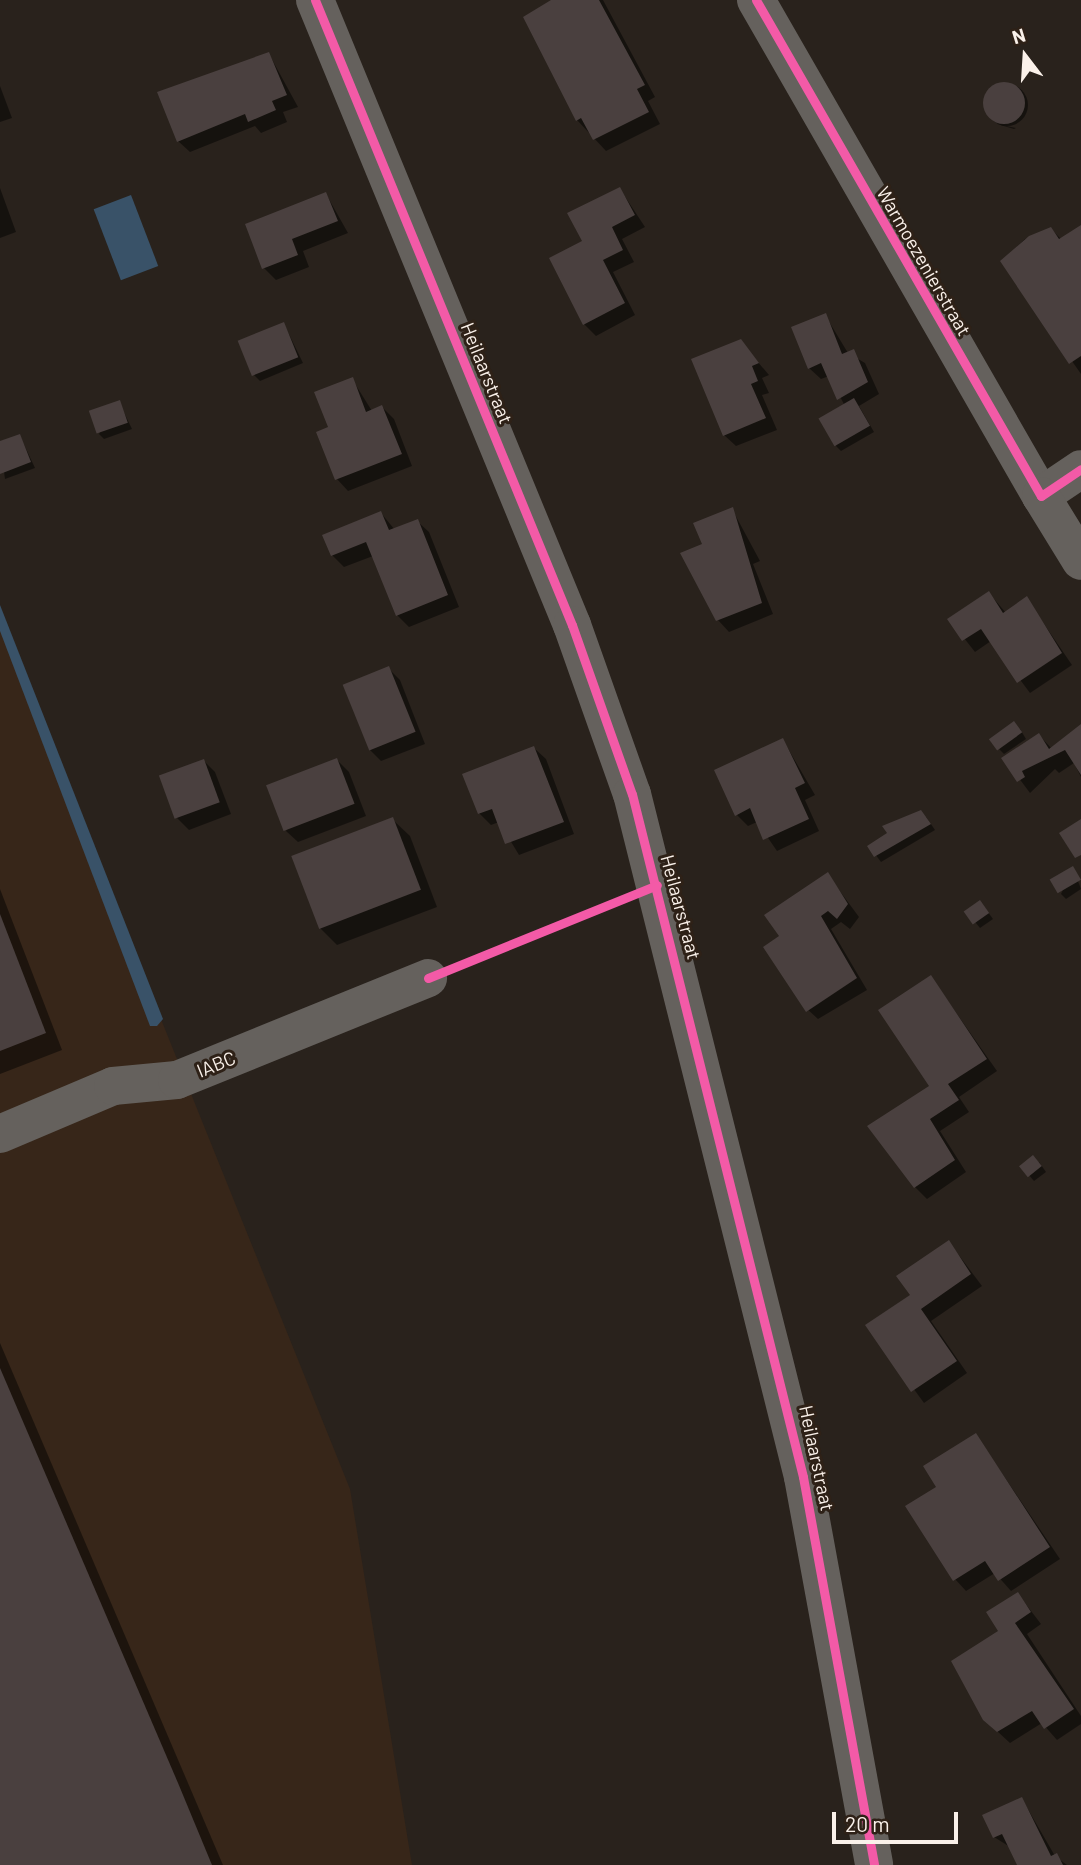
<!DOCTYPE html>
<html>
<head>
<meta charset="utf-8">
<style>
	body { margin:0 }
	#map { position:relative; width:1081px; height:1865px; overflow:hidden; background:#29221c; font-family:Barlow,sans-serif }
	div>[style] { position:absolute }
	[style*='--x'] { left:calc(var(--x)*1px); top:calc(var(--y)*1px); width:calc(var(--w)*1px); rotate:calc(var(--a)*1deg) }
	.built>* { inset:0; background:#372619 }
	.water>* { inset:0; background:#395268; transform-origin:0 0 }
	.shadow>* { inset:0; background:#0007 }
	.round { border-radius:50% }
	.building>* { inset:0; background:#4a403f; transform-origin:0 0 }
	.minor>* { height:38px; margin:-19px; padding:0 19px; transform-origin:19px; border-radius:19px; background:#65615d }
	.cycleway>* { height:9px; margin:-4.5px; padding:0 4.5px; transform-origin:4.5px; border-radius:4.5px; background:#f35aa7 }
	span { translate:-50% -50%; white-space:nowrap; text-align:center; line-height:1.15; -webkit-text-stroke:6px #2e2117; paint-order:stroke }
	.street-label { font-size:19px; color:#faf1ea }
	.north { position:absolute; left:990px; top:21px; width:70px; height:70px; -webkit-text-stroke:5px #2e2117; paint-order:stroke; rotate:343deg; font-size:19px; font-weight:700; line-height:28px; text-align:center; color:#faf1ea }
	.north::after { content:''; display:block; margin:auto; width:24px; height:32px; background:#faf1ea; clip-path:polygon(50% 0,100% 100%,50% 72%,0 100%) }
	.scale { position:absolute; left:832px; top:1812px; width:126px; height:32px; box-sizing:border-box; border:4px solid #faf1ea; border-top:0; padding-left:9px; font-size:21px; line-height:24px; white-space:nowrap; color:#faf1ea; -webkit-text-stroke:5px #2e2117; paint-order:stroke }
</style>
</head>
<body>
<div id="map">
	<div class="built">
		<div style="clip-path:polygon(0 619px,350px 1489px,412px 1865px,0 1865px)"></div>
	</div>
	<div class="water">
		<div style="left:131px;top:195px;width:76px;height:40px;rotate:69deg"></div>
		<div style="clip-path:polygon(0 605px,163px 1019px,157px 1026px,150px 1026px,0 631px)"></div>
	</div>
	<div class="shadow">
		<div style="clip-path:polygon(560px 0,603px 0,655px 97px,648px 101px,660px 124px,606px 151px,577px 120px)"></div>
		<div style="clip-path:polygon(269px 54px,298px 107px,283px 112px,287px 122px,261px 133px,255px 126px,190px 152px,178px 141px)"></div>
		<div class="round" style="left:986px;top:84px;width:42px;height:42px"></div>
		<div style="clip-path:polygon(0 86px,12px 118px,0 122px)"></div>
		<div style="clip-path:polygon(997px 124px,1016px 128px,1014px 129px)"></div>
		<div style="clip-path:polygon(0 188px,16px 232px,0 238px)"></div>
		<div style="clip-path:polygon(620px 189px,645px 227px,622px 239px,634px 262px,613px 272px,635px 315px,596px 336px,584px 324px,585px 242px)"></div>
		<div style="clip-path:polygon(326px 194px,348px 233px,303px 251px,309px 267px,276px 280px,264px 268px)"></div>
		<div style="clip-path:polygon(1081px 227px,1081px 374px,1002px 261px,1025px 239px,1051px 229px,1062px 240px)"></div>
		<div style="clip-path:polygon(825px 315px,848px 353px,865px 363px,879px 394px,859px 406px,874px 432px,841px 451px,836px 446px,845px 406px,829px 376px,821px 379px,809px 368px)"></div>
		<div style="clip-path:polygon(284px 324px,303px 363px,260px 381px,254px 375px)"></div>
		<div style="clip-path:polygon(740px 341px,769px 375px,762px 378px,769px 393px,762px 395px,777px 430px,736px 446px,724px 435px)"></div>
		<div style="clip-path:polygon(352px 379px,372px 411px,382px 407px,394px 419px,412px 466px,348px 491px,337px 479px)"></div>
		<div style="clip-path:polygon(119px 402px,132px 429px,104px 439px,99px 434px)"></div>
		<div style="clip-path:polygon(20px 436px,35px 468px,5px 479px,0 443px)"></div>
		<div style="clip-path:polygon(732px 509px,760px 561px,753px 564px,773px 614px,729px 632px,718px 620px,704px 545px)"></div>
		<div style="clip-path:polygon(381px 513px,395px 530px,417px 521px,429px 532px,459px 607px,409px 627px,397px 615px,373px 556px,344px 567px,332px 555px)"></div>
		<div style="clip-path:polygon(989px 593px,1006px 613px,1027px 599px,1072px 665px,1030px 693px,991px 641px,975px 652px,949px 619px)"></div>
		<div style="clip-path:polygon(388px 668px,400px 680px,425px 744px,381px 761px,369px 749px)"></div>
		<div style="clip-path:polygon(1081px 727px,1081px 777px,1074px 763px,1059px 773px,1055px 769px,1030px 793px,1004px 758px,1039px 735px,1052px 749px)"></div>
		<div style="clip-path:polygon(1020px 729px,1026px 739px,1004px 754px,998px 748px)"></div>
		<div style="clip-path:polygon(783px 740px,815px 795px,805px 800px,819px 831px,777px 851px,757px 822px,748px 826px,737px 815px)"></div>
		<div style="clip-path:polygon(534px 748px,546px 759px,574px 834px,519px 855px,499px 822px,491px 825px,479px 813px)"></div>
		<div style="clip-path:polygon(337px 760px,349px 772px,366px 816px,298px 842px,286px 831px)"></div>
		<div style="clip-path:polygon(204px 761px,215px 772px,231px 814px,189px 830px,177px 818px,161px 777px)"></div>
		<div style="clip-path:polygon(926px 817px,935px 830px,881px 862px,869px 846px)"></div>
		<div style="clip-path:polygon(392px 819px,410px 836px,437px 907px,337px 945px,320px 928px)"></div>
		<div style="clip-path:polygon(1073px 868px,1081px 889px,1066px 899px,1061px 894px)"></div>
		<div style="clip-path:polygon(828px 875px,859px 917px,850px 929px,841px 922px,831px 929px,867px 990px,818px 1019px,806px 1008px,781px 936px)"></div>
		<div style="clip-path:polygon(0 889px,62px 1050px,0 1074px)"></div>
		<div style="clip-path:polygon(985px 908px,993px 919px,980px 928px,967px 912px)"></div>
		<div style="clip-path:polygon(931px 977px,997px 1071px,959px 1097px,969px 1112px,940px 1131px,966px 1172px,927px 1199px,915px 1187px,932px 1086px)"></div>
		<div style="clip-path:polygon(1039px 1162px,1046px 1172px,1034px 1181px,1021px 1166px)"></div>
		<div style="clip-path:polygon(949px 1242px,982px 1286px,931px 1321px,967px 1373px,924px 1403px,867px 1325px,912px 1296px)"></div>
		<div style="clip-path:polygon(0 1343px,223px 1865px,0 1865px)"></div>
		<div style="clip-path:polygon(976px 1435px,1060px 1559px,1011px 1591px,995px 1573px,966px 1591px,955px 1579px,939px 1487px)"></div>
		<div style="clip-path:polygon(1018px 1594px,1041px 1624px,1027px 1634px,1081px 1716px,1081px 1724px,1057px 1740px,1042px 1723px,1010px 1743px,997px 1731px,1001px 1631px)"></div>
		<div style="clip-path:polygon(1022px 1799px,1055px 1856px,1067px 1865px,1019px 1865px,1010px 1847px,994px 1837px)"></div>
	</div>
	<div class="building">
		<div style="clip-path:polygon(551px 0,599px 0,645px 85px,637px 89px,649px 112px,593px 140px,581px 118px,576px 121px,523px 17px)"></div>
		<div style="clip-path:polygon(269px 52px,287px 95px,272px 101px,276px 110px,248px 122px,245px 114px,177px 142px,157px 92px)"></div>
		<div class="round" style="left:983px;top:82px;width:42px;height:42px"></div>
		<div style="clip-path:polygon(620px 187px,635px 215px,612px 227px,623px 250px,603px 260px,625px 303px,583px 325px,549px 258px,582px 241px,567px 213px)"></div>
		<div style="clip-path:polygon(326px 192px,338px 221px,292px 239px,298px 255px,262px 269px,245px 224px)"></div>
		<div style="clip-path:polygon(1081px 225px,1081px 356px,1069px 364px,1000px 261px,1029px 236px,1051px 227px,1059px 239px)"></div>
		<div style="clip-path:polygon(826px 313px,842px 354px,854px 349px,868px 382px,837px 400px,821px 363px,808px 369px,791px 327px)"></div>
		<div style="left:284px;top:322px;width:38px;height:50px;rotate:68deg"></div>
		<div style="clip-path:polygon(741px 339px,759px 363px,752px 366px,758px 381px,751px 384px,766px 418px,723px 436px,691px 359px)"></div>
		<div style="clip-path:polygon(353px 377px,366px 412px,382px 405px,402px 454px,335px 480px,316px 432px,328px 427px,314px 392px)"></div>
		<div style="left:854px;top:398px;width:32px;height:41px;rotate:60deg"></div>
		<div style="left:120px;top:400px;width:24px;height:33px;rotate:71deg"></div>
		<div style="clip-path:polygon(20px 434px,31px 462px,0 474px,0 441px)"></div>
		<div style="clip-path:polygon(733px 507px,762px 603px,716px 621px,680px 553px,702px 544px,693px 523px)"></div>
		<div style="clip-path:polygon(381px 511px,389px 530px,418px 519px,448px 595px,396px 616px,366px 542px,331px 556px,322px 535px)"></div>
		<div style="clip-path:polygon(989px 591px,1003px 613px,1027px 596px,1062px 653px,1017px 683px,981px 629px,962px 641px,947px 619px)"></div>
		<div style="left:389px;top:666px;width:71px;height:50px;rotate:68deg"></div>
		<div style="left:1014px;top:721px;width:14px;height:31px;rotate:54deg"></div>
		<div style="clip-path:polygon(1081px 724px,1081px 775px,1065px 750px,1022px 771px,1025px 777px,1017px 782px,1001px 758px,1039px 733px,1049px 749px)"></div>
		<div style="clip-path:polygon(783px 738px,805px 783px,795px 788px,809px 819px,763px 840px,750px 808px,735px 816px,714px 770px)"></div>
		<div style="clip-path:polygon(534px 746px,564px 822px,505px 844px,492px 809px,478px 814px,462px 774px)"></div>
		<div style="left:337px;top:758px;width:49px;height:76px;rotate:69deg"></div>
		<div style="left:204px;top:759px;width:46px;height:48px;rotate:70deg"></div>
		<div style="clip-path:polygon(921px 810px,931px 824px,874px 857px,867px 846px,887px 833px,882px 826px)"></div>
		<div style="left:393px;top:817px;width:78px;height:109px;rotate:69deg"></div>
		<div style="clip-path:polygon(1081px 819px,1081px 855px,1075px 858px,1059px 833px)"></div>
		<div style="left:1073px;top:866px;width:16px;height:27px;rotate:60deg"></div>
		<div style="clip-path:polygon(828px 872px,848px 904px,837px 919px,828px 911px,821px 916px,857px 978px,806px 1012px,763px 947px,779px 936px,764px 915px)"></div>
		<div style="left:980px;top:900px;width:16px;height:20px;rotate:55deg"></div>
		<div style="clip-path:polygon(0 914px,46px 1033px,0 1051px)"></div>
		<div style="clip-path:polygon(931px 975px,987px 1059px,948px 1084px,959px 1100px,930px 1119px,955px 1160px,914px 1188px,867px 1126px,929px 1086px,878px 1010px)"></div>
		<div style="left:1033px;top:1155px;width:14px;height:18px;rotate:51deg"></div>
		<div style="clip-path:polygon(949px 1240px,971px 1274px,921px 1309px,957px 1361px,911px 1392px,865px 1325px,910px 1295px,896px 1276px)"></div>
		<div style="clip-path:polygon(0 1368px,178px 1783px,212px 1865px,0 1865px)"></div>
		<div style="clip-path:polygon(976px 1433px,1050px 1547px,998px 1581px,985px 1561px,953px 1581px,905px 1506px,936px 1487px,923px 1466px)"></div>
		<div style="clip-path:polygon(1018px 1592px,1031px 1612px,1015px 1623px,1074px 1709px,1044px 1729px,1032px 1711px,997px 1732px,983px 1720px,951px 1661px,998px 1631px,986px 1612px)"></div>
		<div style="clip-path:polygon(1022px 1797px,1051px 1856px,1057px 1853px,1063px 1865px,1017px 1865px,1002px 1834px,993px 1838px,982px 1815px)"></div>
	</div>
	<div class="minor">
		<div style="--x:315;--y:0;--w:676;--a:67.65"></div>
		<div style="--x:572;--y:625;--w:179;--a:70.5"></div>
		<div style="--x:632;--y:794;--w:704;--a:75.94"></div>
		<div style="--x:803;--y:1477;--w:394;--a:79.6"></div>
		<div style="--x:756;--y:0;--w:572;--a:60.12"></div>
		<div style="--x:1041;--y:496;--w:48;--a:-34"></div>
		<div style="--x:1041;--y:496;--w:76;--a:58.4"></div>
		<div style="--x:0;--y:1134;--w:123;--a:-23"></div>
		<div style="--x:113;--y:1086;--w:64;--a:-5.4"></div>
		<div style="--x:177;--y:1080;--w:271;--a:-22.1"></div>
	</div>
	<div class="cycleway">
		<div style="--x:315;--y:0;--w:676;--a:67.65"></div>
		<div style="--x:572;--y:625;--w:179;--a:70.5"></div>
		<div style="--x:632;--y:794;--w:704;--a:75.94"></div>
		<div style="--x:803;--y:1477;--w:394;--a:79.6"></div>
		<div style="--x:756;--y:0;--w:572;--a:60.12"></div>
		<div style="--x:1041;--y:496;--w:48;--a:-34"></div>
		<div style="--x:428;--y:978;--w:247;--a:-22.1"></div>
	</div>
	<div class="street-label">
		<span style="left:924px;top:261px;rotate:60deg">Warmoezenierstraat</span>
		<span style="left:487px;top:373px;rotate:68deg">Heilaarstraat</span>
		<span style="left:681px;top:907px;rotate:75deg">Heilaarstraat</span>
		<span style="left:216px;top:1064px;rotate:-22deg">IABC</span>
		<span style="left:817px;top:1458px;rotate:78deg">Heilaarstraat</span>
	</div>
	<div class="north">N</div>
	<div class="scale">20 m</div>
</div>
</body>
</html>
